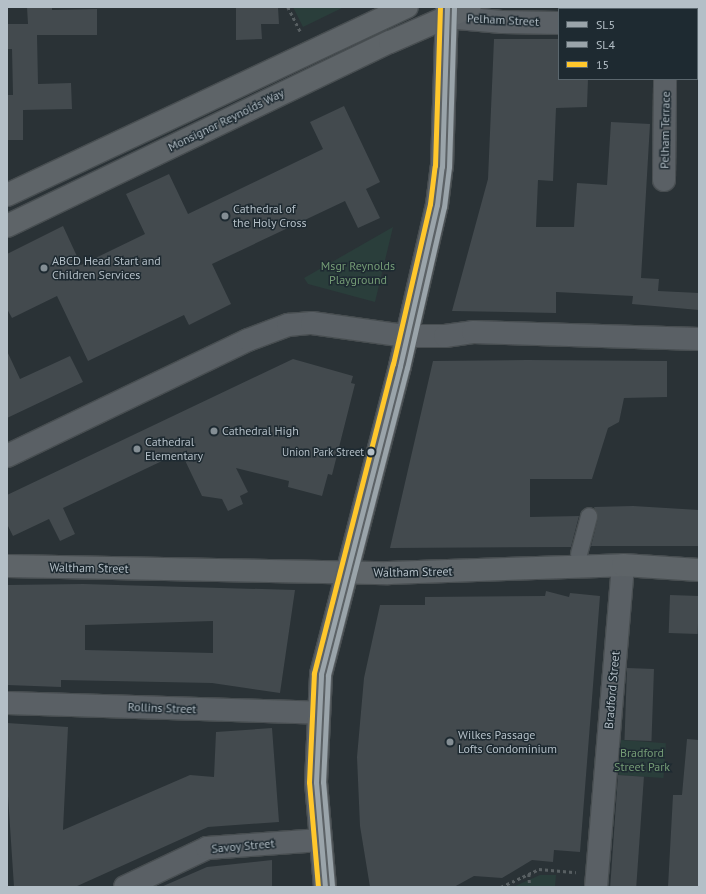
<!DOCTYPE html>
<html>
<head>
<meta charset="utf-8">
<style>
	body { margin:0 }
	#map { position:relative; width:706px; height:894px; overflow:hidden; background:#2a3236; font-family:"PT Sans",sans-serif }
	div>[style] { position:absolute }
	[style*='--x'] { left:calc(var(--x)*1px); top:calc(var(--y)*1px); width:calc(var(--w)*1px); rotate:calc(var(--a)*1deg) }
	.green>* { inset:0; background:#2a3e3b; transform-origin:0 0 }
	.building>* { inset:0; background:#434a4e; transform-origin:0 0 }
	.path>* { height:2.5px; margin-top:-1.25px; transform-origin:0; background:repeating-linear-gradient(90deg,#585f62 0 3px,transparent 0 6px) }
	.roads { filter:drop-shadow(1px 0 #484e51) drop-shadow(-1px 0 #484e51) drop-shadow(0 1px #484e51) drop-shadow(0 -1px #484e51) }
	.pedestrian>* { height:16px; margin:-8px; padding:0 8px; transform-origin:8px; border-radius:8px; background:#5a6065 }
	.minor>* { height:22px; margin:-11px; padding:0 11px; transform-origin:11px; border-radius:11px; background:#5a6065 }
	.secondary>* { height:22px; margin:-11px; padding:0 11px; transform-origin:11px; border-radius:11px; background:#5e6468 }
	.primary>* { height:22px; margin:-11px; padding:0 11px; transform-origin:11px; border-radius:11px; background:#5c6266 }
	.bus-1>* { height:5px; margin:-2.5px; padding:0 2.5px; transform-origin:2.5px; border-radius:2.5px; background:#9aa4aa }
	.bus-2>* { height:5px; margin:-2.5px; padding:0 2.5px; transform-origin:2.5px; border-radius:2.5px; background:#9aa4aa }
	.bus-3>* { height:5px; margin:-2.5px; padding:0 2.5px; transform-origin:2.5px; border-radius:2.5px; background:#ffc72c }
	.dots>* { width:11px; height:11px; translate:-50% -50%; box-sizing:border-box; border:2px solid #1e2a31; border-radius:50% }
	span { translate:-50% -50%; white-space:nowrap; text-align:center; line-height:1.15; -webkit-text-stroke:3px #1e2a31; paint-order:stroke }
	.bus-label { font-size:11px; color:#b4bfc7 }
	.right { translate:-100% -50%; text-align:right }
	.street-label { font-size:12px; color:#b4bfc7 }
	.poi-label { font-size:12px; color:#b4bfc7 }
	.left { translate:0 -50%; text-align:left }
	.park-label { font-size:12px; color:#749b75 }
	.frame { position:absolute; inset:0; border:8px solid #b4bfc7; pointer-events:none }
	.legend { position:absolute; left:558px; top:8px; width:140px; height:72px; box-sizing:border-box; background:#1e2a31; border:1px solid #5a666d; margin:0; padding:5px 7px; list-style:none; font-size:12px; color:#b4bfc7 }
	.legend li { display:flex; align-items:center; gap:8px; height:20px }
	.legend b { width:20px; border:1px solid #5a666d }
</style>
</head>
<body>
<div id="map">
	<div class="green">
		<div style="clip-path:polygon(293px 7px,344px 7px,303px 27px)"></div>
		<div style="clip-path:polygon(393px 227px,375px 302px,308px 284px,304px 278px)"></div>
		<div style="left:621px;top:740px;width:45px;height:35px;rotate:4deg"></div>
		<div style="clip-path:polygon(540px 875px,556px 875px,555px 887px,513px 887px)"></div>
	</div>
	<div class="building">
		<div style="clip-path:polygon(27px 7px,52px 7px,52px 10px,97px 9px,97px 35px,37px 35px,38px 84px,71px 83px,72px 109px,23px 110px,23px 140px,7px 140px,7px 95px,13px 95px,12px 49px,7px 49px,7px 24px,28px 24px)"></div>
		<div style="clip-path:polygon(236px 7px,278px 7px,279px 24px,261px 24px,262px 39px,236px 40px)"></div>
		<div style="clip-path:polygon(494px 39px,559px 39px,559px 79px,588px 79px,587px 107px,556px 108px,553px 181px,538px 180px,536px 227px,574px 227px,577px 183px,607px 185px,611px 122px,650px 124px,641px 278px,659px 279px,658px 291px,699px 293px,699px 310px,632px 304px,633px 296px,556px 292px,556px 313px,452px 311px,488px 179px)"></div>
		<div style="clip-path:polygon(344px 106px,380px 182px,366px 189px,380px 218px,358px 228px,345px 201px,212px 264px,231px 304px,189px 325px,184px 315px,88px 361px,57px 296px,12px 318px,7px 309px,7px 254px,63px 226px,81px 265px,145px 234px,126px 194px,169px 174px,188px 214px,323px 149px,310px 122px)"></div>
		<div style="clip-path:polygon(7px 351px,20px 379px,70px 356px,83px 382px,7px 418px)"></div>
		<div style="clip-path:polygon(293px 359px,353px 376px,351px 383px,355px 384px,332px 475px,328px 474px,322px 496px,288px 487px,289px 481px,236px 468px,248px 492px,240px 496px,243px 504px,228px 511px,222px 499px,202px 496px,181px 452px,63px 508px,75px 534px,60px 541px,49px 519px,13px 536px,7px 524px,7px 495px)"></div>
		<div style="clip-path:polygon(527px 360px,667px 361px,667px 397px,624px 398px,619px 422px,608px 428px,592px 479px,530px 479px,530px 517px,579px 516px,571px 547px,390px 548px,433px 361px)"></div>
		<div style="clip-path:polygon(633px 506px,699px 510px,699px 546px,591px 546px,598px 518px,594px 507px)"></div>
		<div style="clip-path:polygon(evenodd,83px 584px,295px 590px,280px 693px,212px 683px,61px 680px,61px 687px,7px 685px,7px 585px,83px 584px,213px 621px,213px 653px,85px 650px,85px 625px,213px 621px)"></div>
		<div style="clip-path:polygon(546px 591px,569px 597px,570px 593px,600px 596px,580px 852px,554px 850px,553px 862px,532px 860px,502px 878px,474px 876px,454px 887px,370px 887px,360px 826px,357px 757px,364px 678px,380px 605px,425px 605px,425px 597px,545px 596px)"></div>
		<div style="left:670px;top:595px;width:29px;height:38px;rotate:2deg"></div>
		<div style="left:627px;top:668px;width:27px;height:72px;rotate:2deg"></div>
		<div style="clip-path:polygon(7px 723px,68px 727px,63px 830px,190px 775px,214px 777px,216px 732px,272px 728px,279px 822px,208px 827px,75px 887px,14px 887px,7px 781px)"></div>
		<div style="clip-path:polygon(687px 739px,699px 740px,699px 887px,668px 887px,673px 795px,682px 795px)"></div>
		<div style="left:618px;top:775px;width:26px;height:112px;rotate:4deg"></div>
		<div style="clip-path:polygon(272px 860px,272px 887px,161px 887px,207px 867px)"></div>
	</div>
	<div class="path">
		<div style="--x:288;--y:7;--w:28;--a:63"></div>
		<div style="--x:529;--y:874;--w:13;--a:86"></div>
		<div style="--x:501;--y:887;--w:42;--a:-25.3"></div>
		<div style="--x:539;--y:869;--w:37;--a:5"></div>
	</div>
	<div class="roads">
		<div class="pedestrian">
			<div style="--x:579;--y:554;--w:39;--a:-75"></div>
		</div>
		<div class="minor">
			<div style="--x:446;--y:17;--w:56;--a:5.1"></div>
			<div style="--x:502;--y:22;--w:57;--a:1"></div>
			<div style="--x:697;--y:24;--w:2;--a:0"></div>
			<div style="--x:664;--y:180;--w:101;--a:-89.4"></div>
			<div style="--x:7;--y:456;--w:267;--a:-25.7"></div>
			<div style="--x:248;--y:340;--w:43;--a:-20.6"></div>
			<div style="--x:288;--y:325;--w:24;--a:-5"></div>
			<div style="--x:312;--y:323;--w:95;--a:7.9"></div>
			<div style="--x:406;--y:336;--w:39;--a:0"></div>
			<div style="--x:445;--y:336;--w:28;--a:-8"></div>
			<div style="--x:473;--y:332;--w:226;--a:1.8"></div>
			<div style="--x:7;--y:703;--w:310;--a:1.8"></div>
			<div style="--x:125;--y:887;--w:91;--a:-25.4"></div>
			<div style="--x:207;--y:848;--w:114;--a:-4"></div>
			<div style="--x:596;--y:887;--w:323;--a:-85.2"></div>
		</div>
		<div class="secondary">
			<div style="--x:7;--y:195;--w:442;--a:-25.2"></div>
			<div style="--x:7;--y:226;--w:425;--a:-25.7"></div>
			<div style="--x:390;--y:42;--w:87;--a:-23.6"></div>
			<div style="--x:7;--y:566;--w:381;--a:1.1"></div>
			<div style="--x:388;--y:573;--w:235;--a:-1.9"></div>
			<div style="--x:623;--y:565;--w:76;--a:3.8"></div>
		</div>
		<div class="primary">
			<div style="--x:325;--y:887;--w:105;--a:-94.9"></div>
			<div style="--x:316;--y:782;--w:108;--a:-87.3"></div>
			<div style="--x:321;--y:674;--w:318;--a:-75.6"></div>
			<div style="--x:400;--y:366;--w:165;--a:-77.1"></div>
			<div style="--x:437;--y:205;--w:38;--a:-83"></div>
			<div style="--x:442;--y:167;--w:160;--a:-88.2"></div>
		</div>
	</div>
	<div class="bus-1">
		<div style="--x:325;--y:887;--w:105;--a:-94.9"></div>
		<div style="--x:316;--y:782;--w:108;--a:-87.3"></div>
		<div style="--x:321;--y:674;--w:318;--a:-75.6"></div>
		<div style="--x:400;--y:366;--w:165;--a:-77.1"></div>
		<div style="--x:437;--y:205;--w:38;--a:-83"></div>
		<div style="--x:442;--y:167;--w:160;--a:-88.2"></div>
	</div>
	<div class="bus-2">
		<div style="--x:332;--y:886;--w:104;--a:-94.9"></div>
		<div style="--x:323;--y:782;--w:107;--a:-87.3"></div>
		<div style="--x:328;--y:675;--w:317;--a:-75.6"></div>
		<div style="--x:407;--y:368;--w:165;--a:-77.1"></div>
		<div style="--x:444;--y:207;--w:40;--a:-82.9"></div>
		<div style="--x:449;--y:167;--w:160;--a:-88.2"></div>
	</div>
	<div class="bus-3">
		<div style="--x:318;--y:887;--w:105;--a:-94.9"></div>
		<div style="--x:309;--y:782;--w:109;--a:-87.4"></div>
		<div style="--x:314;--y:673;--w:319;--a:-75.7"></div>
		<div style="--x:393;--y:364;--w:164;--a:-77"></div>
		<div style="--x:430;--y:204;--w:38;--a:-83"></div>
		<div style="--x:435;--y:166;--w:159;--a:-88.2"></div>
	</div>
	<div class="dots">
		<div style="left:225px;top:216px;background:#848e94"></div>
		<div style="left:44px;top:268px;background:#848e94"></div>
		<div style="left:214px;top:431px;background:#848e94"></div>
		<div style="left:137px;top:449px;background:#848e94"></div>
		<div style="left:371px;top:452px;background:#b4bfc7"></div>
		<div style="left:450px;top:742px;background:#848e94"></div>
	</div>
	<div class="bus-label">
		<span class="right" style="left:364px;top:452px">Union Park Street</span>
	</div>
	<div class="street-label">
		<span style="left:503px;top:20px;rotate:3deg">Pelham Street</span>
		<span style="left:226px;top:120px;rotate:-26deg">Monsignor Reynolds Way</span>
		<span style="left:665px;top:130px;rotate:-89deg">Pelham Terrace</span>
		<span style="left:89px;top:568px;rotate:1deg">Waltham Street</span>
		<span style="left:413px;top:572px;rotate:-1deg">Waltham Street</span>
		<span style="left:612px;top:690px;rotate:-85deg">Bradford Street</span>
		<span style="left:162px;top:708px;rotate:2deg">Rollins Street</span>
		<span style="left:243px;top:846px;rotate:-5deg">Savoy Street</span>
	</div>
	<div class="poi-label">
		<span class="left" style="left:233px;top:216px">Cathedral of<br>the Holy Cross</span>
		<span class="left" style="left:52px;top:268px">ABCD Head Start and<br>Children Services</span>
		<span class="left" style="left:222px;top:431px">Cathedral High</span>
		<span class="left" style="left:145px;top:449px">Cathedral<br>Elementary</span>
		<span class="left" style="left:458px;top:742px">Wilkes Passage<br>Lofts Condominium</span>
	</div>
	<div class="park-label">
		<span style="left:358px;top:273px">Msgr Reynolds<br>Playground</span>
		<span style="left:642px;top:760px">Bradford<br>Street Park</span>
	</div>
	<div class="frame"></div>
	<ul class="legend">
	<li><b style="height:5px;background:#9aa4aa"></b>SL5</li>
	<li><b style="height:5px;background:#9aa4aa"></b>SL4</li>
	<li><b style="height:5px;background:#ffc72c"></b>15</li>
	</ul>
</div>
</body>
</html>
